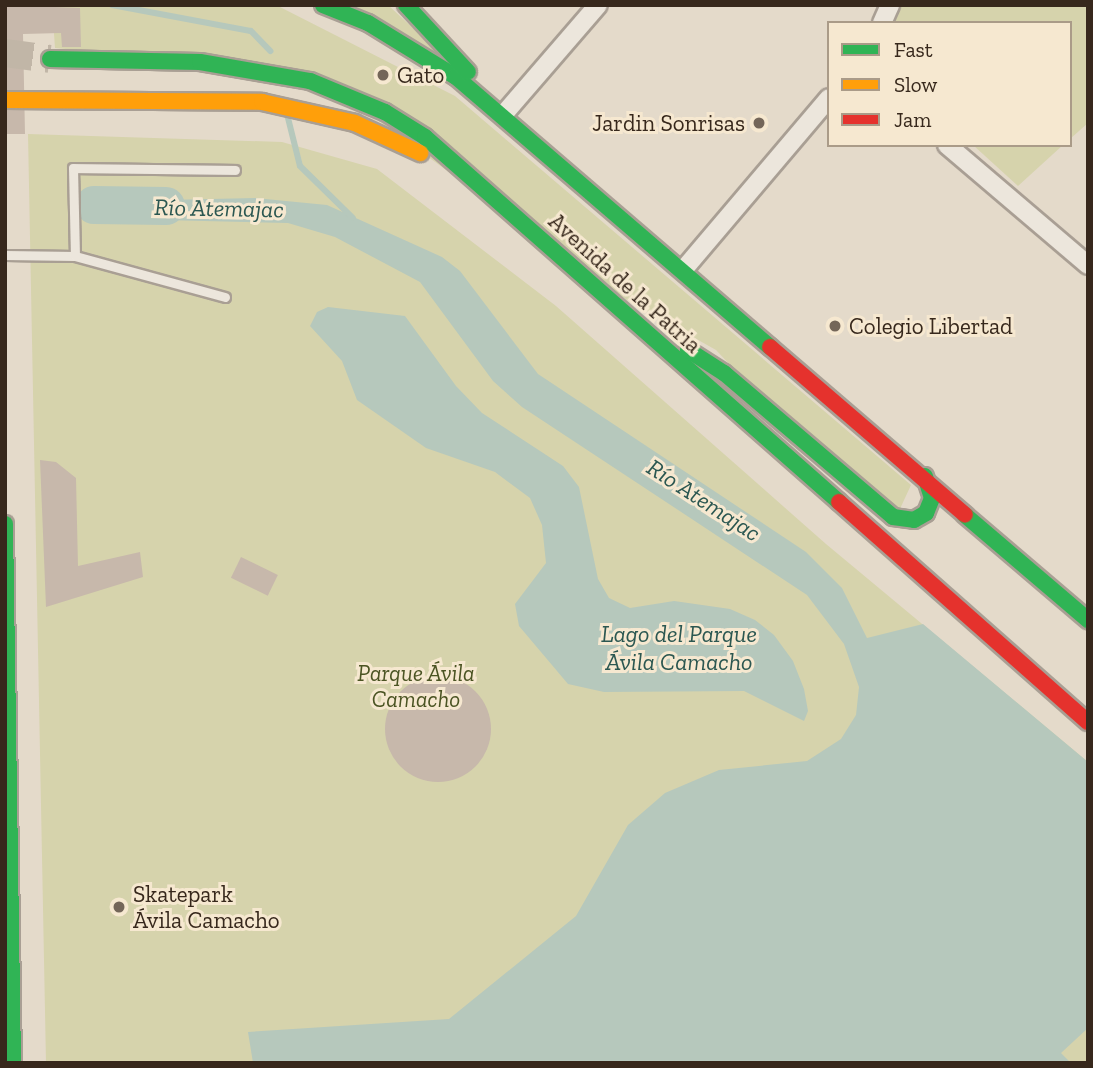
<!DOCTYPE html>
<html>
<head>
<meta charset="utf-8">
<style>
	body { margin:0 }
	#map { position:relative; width:1093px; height:1068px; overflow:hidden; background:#e4daca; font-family:"Zilla Slab",serif }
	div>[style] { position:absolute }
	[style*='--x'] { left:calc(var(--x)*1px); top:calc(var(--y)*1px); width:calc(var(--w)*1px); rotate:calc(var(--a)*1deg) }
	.green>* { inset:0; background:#d6d3ac }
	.water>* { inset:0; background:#b6c8bc }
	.stream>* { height:6px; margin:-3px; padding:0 3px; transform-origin:3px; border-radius:3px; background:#b6c8bc }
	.river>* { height:38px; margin:-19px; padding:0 19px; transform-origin:19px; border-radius:19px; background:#b6c8bc }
	.building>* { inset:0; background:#c7b8ab; transform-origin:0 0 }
	.round { border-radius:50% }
	.primary-tunnel>* { height:28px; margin-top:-14px; transform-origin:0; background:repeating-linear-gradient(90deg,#c1b6a7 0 28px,transparent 0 42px) }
	.roads { filter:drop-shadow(2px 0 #a99f94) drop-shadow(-2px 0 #a99f94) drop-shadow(0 2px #a99f94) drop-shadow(0 -2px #a99f94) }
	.lane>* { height:9px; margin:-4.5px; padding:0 4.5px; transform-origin:4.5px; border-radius:4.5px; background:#ece6dc }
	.street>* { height:18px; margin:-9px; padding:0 9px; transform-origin:9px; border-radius:9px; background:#ece6dc }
	.fast>* { height:16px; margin:-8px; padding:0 8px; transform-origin:8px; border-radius:8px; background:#30b455 }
	.slow>* { height:16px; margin:-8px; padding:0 8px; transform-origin:8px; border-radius:8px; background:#ff9f0a }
	.jam>* { height:16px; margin:-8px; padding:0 8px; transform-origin:8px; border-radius:8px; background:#e5322d }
	.dots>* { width:19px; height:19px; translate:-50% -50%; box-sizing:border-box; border:4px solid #f6e8d0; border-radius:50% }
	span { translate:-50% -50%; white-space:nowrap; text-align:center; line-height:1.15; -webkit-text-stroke:6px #f6e8d0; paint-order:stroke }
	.poi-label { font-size:23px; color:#37281c }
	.left { translate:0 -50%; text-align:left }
	.right { translate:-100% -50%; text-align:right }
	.street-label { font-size:23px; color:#37281c }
	.park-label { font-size:23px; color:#4b5423; font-style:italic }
	.water-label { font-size:24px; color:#2b5751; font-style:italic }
	.frame { position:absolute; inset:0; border:7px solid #37281c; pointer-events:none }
	.legend { position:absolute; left:827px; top:21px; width:245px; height:126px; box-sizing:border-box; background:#f6e8d0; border:2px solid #aa9b88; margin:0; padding:9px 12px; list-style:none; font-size:21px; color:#37281c }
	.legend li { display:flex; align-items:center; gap:14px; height:35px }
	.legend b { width:35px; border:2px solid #aa9b88 }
</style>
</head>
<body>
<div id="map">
	<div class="green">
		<div style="clip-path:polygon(52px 5px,276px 5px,455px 96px,911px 485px,899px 511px,821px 461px,716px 350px,618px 295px,310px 71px,55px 48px)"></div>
		<div style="clip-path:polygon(343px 5px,388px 5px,443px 56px)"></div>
		<div style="clip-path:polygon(902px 5px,1088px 5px,1088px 123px,1070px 139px,1070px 23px,894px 23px)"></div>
		<div style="clip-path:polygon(28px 134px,282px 142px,377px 169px,556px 306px,826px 544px,1088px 762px,1088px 1063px,46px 1063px)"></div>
		<div style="clip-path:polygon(973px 145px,1063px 145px,1018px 186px)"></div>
	</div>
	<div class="water">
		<div style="clip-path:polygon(255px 198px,327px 205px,442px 257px,460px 271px,538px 374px,806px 552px,842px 588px,867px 638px,923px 624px,1088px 762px,1088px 1028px,1061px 1053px,1071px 1063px,253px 1063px,248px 1032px,449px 1019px,576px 916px,628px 825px,665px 793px,719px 770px,807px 761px,841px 739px,856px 715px,859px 687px,844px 644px,807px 595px,522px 407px,493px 381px,420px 282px,335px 237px,288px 223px,121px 219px,114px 206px,122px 201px)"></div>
		<div style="clip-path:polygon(328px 307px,405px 316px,456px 386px,482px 413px,563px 466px,579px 487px,598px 579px,609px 598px,630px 608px,674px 601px,730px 609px,755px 620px,774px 635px,793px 661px,804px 689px,808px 711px,804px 721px,744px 691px,604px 692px,568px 684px,519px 626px,515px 604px,546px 563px,542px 525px,530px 498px,495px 472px,426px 448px,357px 400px,342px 361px,310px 326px,317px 312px)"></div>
	</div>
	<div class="stream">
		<div style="--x:112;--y:5;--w:141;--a:10.6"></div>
		<div style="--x:251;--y:31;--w:28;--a:46"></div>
		<div style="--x:288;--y:118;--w:49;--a:76"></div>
		<div style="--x:300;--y:166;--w:74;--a:44.5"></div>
	</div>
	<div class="river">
		<div style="--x:94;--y:205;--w:72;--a:0.8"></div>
	</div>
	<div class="building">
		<div style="clip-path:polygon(5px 5px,80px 8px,81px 47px,62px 47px,61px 33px,23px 34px,25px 134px,5px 134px)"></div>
		<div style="clip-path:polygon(40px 460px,56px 462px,76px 478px,78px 566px,140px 552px,143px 577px,46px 607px)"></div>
		<div style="left:241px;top:557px;width:41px;height:23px;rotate:26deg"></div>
		<div class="round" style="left:385px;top:676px;width:106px;height:106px"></div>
	</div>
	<div class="primary-tunnel">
		<div style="--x:5;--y:53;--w:45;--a:7.6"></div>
	</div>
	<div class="roads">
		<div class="lane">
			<div style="--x:5;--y:255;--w:70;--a:0.8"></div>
			<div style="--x:225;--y:297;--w:156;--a:-164.7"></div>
			<div style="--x:75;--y:256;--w:88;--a:-91.3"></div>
			<div style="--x:73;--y:168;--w:162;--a:0.7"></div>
		</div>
		<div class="street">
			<div style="--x:882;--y:23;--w:20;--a:-66"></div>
			<div style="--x:503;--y:115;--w:145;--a:-49.2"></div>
			<div style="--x:947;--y:145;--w:185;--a:40.4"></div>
			<div style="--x:684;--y:269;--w:224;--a:-49.7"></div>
		</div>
		<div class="fast">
			<div style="--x:323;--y:5;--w:48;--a:21.8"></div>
			<div style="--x:368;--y:23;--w:103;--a:31.5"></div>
			<div style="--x:456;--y:77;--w:414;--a:40.7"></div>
			<div style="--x:406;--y:5;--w:91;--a:47.2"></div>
			<div style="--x:50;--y:59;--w:150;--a:1.1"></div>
			<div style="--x:200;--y:62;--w:112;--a:9.8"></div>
			<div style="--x:310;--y:81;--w:81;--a:22.5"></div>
			<div style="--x:385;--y:112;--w:47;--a:32"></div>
			<div style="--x:425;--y:137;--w:552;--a:41.4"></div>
			<div style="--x:688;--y:350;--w:43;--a:32.6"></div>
			<div style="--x:724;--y:373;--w:222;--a:40.4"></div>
			<div style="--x:893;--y:517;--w:21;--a:8"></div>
			<div style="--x:914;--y:520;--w:14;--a:-30"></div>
			<div style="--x:926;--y:513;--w:16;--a:-68"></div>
			<div style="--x:932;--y:498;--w:23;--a:-108"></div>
			<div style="--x:965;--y:515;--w:162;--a:40.5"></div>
			<div style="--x:5;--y:524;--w:539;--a:89.15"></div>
		</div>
		<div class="slow">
			<div style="--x:5;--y:100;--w:257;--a:0.4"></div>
			<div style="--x:262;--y:102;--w:95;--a:12.7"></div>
			<div style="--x:355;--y:123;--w:72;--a:24.8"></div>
		</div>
		<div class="jam">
			<div style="--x:770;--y:347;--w:257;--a:40.7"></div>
			<div style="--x:839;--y:502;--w:332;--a:41.5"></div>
		</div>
	</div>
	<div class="dots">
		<div style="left:383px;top:75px;background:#746659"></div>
		<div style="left:759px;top:123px;background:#746659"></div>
		<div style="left:835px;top:326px;background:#746659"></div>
		<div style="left:119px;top:907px;background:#746659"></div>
	</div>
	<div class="poi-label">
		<span class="left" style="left:397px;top:75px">Gato</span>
		<span class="right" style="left:745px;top:123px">Jardin Sonrisas</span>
		<span class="left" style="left:849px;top:326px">Colegio Libertad</span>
		<span class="left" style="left:133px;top:907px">Skatepark<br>Ávila Camacho</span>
	</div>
	<div class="street-label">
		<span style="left:625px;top:283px;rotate:42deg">Avenida de la Patria</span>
	</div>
	<div class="park-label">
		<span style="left:416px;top:686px">Parque Ávila<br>Camacho</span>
	</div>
	<div class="water-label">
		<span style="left:219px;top:208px;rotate:1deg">Río Atemajac</span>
		<span style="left:704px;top:500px;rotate:33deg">Río Atemajac</span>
		<span style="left:679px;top:648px">Lago del Parque<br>Ávila Camacho</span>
	</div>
	<div class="frame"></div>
	<ul class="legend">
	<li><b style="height:9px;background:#30b455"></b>Fast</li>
	<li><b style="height:9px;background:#ff9f0a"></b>Slow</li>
	<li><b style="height:9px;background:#e5322d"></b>Jam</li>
	</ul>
</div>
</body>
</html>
